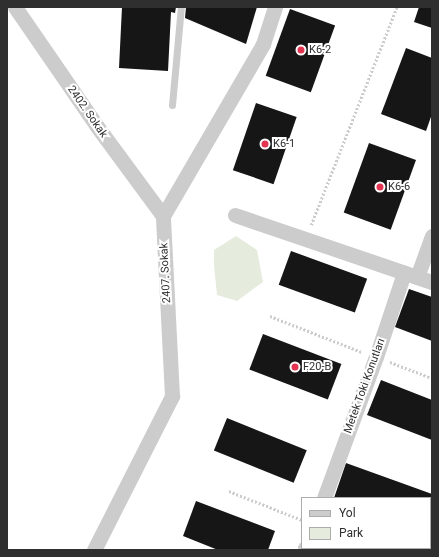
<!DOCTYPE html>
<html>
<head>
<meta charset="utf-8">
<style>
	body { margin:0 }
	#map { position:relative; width:439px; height:557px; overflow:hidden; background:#fff; font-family:Roboto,sans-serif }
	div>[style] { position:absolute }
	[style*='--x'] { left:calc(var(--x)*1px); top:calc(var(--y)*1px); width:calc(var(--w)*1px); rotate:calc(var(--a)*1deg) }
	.green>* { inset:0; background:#e6ecdd }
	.building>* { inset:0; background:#161616; transform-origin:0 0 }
	.path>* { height:2.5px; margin-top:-1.25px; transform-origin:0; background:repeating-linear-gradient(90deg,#ccc 0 2px,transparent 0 4px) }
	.service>* { height:7px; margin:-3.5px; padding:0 3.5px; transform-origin:3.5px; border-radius:3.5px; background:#ccc }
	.minor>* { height:15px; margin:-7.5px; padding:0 7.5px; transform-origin:7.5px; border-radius:7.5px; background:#ccc }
	.dots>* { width:11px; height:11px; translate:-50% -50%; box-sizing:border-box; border:2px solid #fff; border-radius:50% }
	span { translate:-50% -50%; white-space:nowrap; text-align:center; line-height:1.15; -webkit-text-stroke:4px #fff; paint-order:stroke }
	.poi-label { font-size:11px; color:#2f2f2f }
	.left { translate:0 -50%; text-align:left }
	.street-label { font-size:11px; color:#2f2f2f }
	.frame { position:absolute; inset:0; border:8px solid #2f2f2f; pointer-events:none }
	.legend { position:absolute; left:301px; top:497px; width:130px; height:52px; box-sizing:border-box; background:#fff; border:1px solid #acacac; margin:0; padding:5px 7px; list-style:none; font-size:12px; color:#2f2f2f }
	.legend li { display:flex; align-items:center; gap:8px; height:20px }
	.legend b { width:20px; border:1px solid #acacac }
</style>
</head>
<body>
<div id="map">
	<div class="green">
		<div style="clip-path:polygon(236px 236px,257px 250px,263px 282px,237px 301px,217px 295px,214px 266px,214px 250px)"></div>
	</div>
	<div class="building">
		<div style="clip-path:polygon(122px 7px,176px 7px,175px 13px,171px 12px,168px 71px,119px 68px)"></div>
		<div style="clip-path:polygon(186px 7px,257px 7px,246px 44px,185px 18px)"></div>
		<div style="clip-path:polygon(419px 7px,432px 7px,432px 28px,414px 22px)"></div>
		<div style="left:290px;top:9px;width:48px;height:71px;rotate:20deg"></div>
		<div style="clip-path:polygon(406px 48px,432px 58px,432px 114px,426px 131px,381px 114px)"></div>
		<div style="left:256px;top:103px;width:43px;height:71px;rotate:19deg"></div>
		<div style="left:369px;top:143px;width:50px;height:74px;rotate:20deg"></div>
		<div style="left:291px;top:251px;width:81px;height:36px;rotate:20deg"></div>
		<div style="clip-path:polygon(409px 289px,432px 297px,432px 341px,395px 327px)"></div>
		<div style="left:263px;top:334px;width:84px;height:38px;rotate:21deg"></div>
		<div style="clip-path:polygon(381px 380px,432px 400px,432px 440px,367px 415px)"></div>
		<div style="left:227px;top:418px;width:86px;height:35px;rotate:22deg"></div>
		<div style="clip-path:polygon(346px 463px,432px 494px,432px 498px,334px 498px)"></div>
		<div style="clip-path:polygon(196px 501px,275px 531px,268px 550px,218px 550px,183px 536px)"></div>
	</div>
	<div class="path">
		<div style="--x:311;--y:225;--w:234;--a:-68.5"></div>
		<div style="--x:270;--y:316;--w:99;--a:21.4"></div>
		<div style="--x:390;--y:362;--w:45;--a:20.9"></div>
		<div style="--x:229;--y:491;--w:79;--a:21.7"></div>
		<div style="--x:372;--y:548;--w:5;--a:22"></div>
	</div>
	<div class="service">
		<div style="--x:172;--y:105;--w:98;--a:-84.8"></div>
	</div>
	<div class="minor">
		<div style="--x:15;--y:7;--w:143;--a:55.5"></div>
		<div style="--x:96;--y:125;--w:113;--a:53.6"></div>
		<div style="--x:235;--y:215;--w:208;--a:18.8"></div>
		<div style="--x:417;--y:277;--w:44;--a:-69.9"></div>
		<div style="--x:324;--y:498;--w:150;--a:-69.8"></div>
		<div style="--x:376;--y:357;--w:89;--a:-71.6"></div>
		<div style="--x:94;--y:550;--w:173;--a:-63.1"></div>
		<div style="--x:172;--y:396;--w:180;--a:-92.9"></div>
		<div style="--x:163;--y:216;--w:199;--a:-59.8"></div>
		<div style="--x:263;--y:44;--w:39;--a:-72"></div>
		<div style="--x:305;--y:550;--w:2;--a:-90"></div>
	</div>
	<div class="dots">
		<div style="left:301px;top:50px;background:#e33451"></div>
		<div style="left:265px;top:144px;background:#e33451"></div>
		<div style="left:380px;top:187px;background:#e33451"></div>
		<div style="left:295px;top:367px;background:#e33451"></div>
	</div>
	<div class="poi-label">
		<span class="left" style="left:309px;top:50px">K6-2</span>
		<span class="left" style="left:273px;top:144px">K6-1</span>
		<span class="left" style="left:388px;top:187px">K6-6</span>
		<span class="left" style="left:303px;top:367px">F20-B</span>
	</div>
	<div class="street-label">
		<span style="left:87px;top:112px;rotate:55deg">2402. Sokak</span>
		<span style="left:166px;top:273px;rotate:-93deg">2407. Sokak</span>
		<span style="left:365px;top:386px;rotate:-70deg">Metek Toki Konutları</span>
	</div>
	<div class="frame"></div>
	<ul class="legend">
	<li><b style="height:5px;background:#ccc"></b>Yol</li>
	<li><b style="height:11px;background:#e6ecdd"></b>Park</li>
	</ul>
</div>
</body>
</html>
